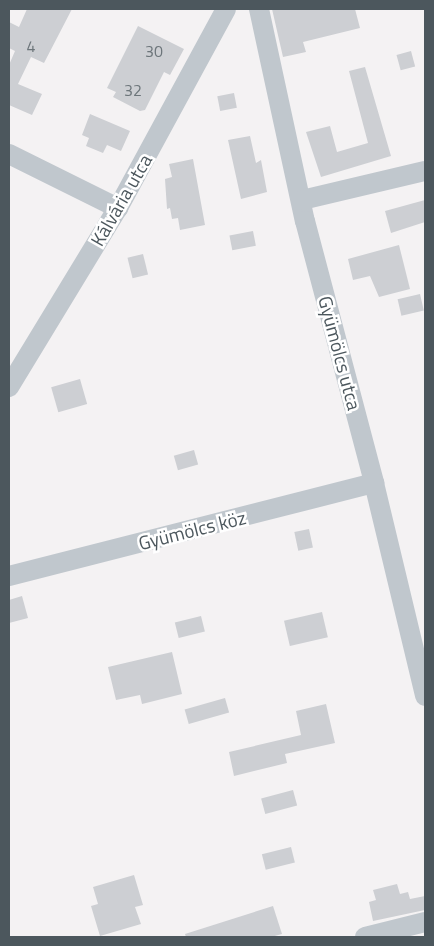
<!DOCTYPE html>
<html>
<head>
<meta charset="utf-8">
<style>
	body { margin:0 }
	#map { position:relative; width:434px; height:946px; overflow:hidden; background:#f4f2f3; font-family:"Titillium Web",sans-serif }
	div>[style] { position:absolute }
	[style*='--x'] { left:calc(var(--x)*1px); top:calc(var(--y)*1px); width:calc(var(--w)*1px); rotate:calc(var(--a)*1deg) }
	.building>* { inset:0; background:#cdcfd3; transform-origin:0 0 }
	.minor>* { height:20px; margin:-10px; padding:0 10px; transform-origin:10px; border-radius:10px; background:#c0c7cd }
	span { translate:-50% -50%; white-space:nowrap; text-align:center; line-height:1.15; -webkit-text-stroke:5px #fff; paint-order:stroke }
	.number-label { font-size:16px; color:#6c757a }
	.number-label span { -webkit-text-stroke-width:0 }
	.street-label { font-size:19px; color:#4c575d }
	.frame { position:absolute; inset:0; border:10px solid #4c575d; pointer-events:none }
</style>
</head>
<body>
<div id="map">
	<div class="building">
		<div style="clip-path:polygon(27px 9px,72px 9px,44px 63px,31px 57px,18px 84px,42px 94px,32px 115px,9px 105px,9px 65px,15px 51px,9px 48px,9px 22px,19px 27px)"></div>
		<div style="clip-path:polygon(272px 9px,355px 9px,360px 28px,303px 42px,306px 52px,283px 57px)"></div>
		<div style="clip-path:polygon(138px 26px,184px 49px,170px 75px,164px 72px,145px 110px,140px 111px,113px 97px,116px 92px,107px 88px)"></div>
		<div style="left:411px;top:51px;width:16px;height:15px;rotate:75deg"></div>
		<div style="clip-path:polygon(365px 67px,391px 156px,321px 177px,306px 132px,330px 126px,337px 152px,368px 143px,349px 71px)"></div>
		<div style="left:234px;top:93px;width:15px;height:17px;rotate:79deg"></div>
		<div style="clip-path:polygon(90px 114px,130px 131px,121px 151px,107px 145px,103px 153px,86px 146px,89px 138px,82px 135px)"></div>
		<div style="clip-path:polygon(250px 136px,256px 163px,261px 160px,267px 192px,241px 199px,228px 140px)"></div>
		<div style="clip-path:polygon(193px 159px,205px 225px,180px 230px,178px 218px,172px 219px,170px 208px,167px 209px,165px 179px,172px 177px,169px 164px)"></div>
		<div style="clip-path:polygon(425px 200px,425px 222px,391px 233px,385px 211px)"></div>
		<div style="left:253px;top:231px;width:15px;height:24px;rotate:79deg"></div>
		<div style="clip-path:polygon(399px 245px,410px 289px,379px 297px,370px 276px,353px 280px,348px 259px)"></div>
		<div style="left:143px;top:254px;width:21px;height:16px;rotate:76deg"></div>
		<div style="left:420px;top:294px;width:17px;height:23px;rotate:77deg"></div>
		<div style="left:80px;top:379px;width:26px;height:30px;rotate:74deg"></div>
		<div style="left:194px;top:450px;width:15px;height:21px;rotate:74deg"></div>
		<div style="left:309px;top:529px;width:19px;height:15px;rotate:78deg"></div>
		<div style="clip-path:polygon(22px 596px,28px 618px,9px 623px,9px 600px)"></div>
		<div style="left:322px;top:612px;width:26px;height:39px;rotate:77deg"></div>
		<div style="left:201px;top:616px;width:16px;height:27px;rotate:76deg"></div>
		<div style="clip-path:polygon(172px 652px,182px 694px,142px 704px,140px 695px,116px 700px,108px 667px)"></div>
		<div style="left:225px;top:698px;width:15px;height:42px;rotate:74deg"></div>
		<div style="clip-path:polygon(326px 704px,335px 743px,285px 754px,287px 763px,234px 776px,229px 752px,301px 735px,296px 711px)"></div>
		<div style="left:293px;top:790px;width:16px;height:33px;rotate:75deg"></div>
		<div style="left:291px;top:847px;width:16px;height:30px;rotate:76deg"></div>
		<div style="clip-path:polygon(134px 875px,143px 905px,135px 907px,141px 924px,100px 936px,91px 906px,98px 904px,93px 887px)"></div>
		<div style="clip-path:polygon(397px 884px,400px 894px,408px 892px,410px 899px,425px 896px,425px 910px,373px 921px,369px 902px,376px 900px,373px 890px)"></div>
		<div style="clip-path:polygon(273px 906px,282px 934px,271px 937px,186px 937px,185px 934px)"></div>
	</div>
	<div class="minor">
		<div style="--x:259;--y:9;--w:217;--a:77.8"></div>
		<div style="--x:305;--y:221;--w:271;--a:75.2"></div>
		<div style="--x:374;--y:483;--w:219;--a:76.5"></div>
		<div style="--x:9;--y:154;--w:122;--a:26.4"></div>
		<div style="--x:302;--y:200;--w:126;--a:-13.3"></div>
		<div style="--x:9;--y:387;--w:210;--a:-58.7"></div>
		<div style="--x:118;--y:208;--w:226;--a:-61.5"></div>
		<div style="--x:9;--y:576;--w:377;--a:-14.3"></div>
		<div style="--x:365;--y:937;--w:62;--a:-14"></div>
	</div>
	<div class="number-label">
		<span style="left:31px;top:46px">4</span>
		<span style="left:154px;top:51px">30</span>
		<span style="left:133px;top:90px">32</span>
	</div>
	<div class="street-label">
		<span style="left:121px;top:200px;rotate:-60deg">Kálvária utca</span>
		<span style="left:340px;top:353px;rotate:75deg">Gyümölcs utca</span>
		<span style="left:192px;top:530px;rotate:-14deg">Gyümölcs köz</span>
	</div>
	<div class="frame"></div>
</div>
</body>
</html>
